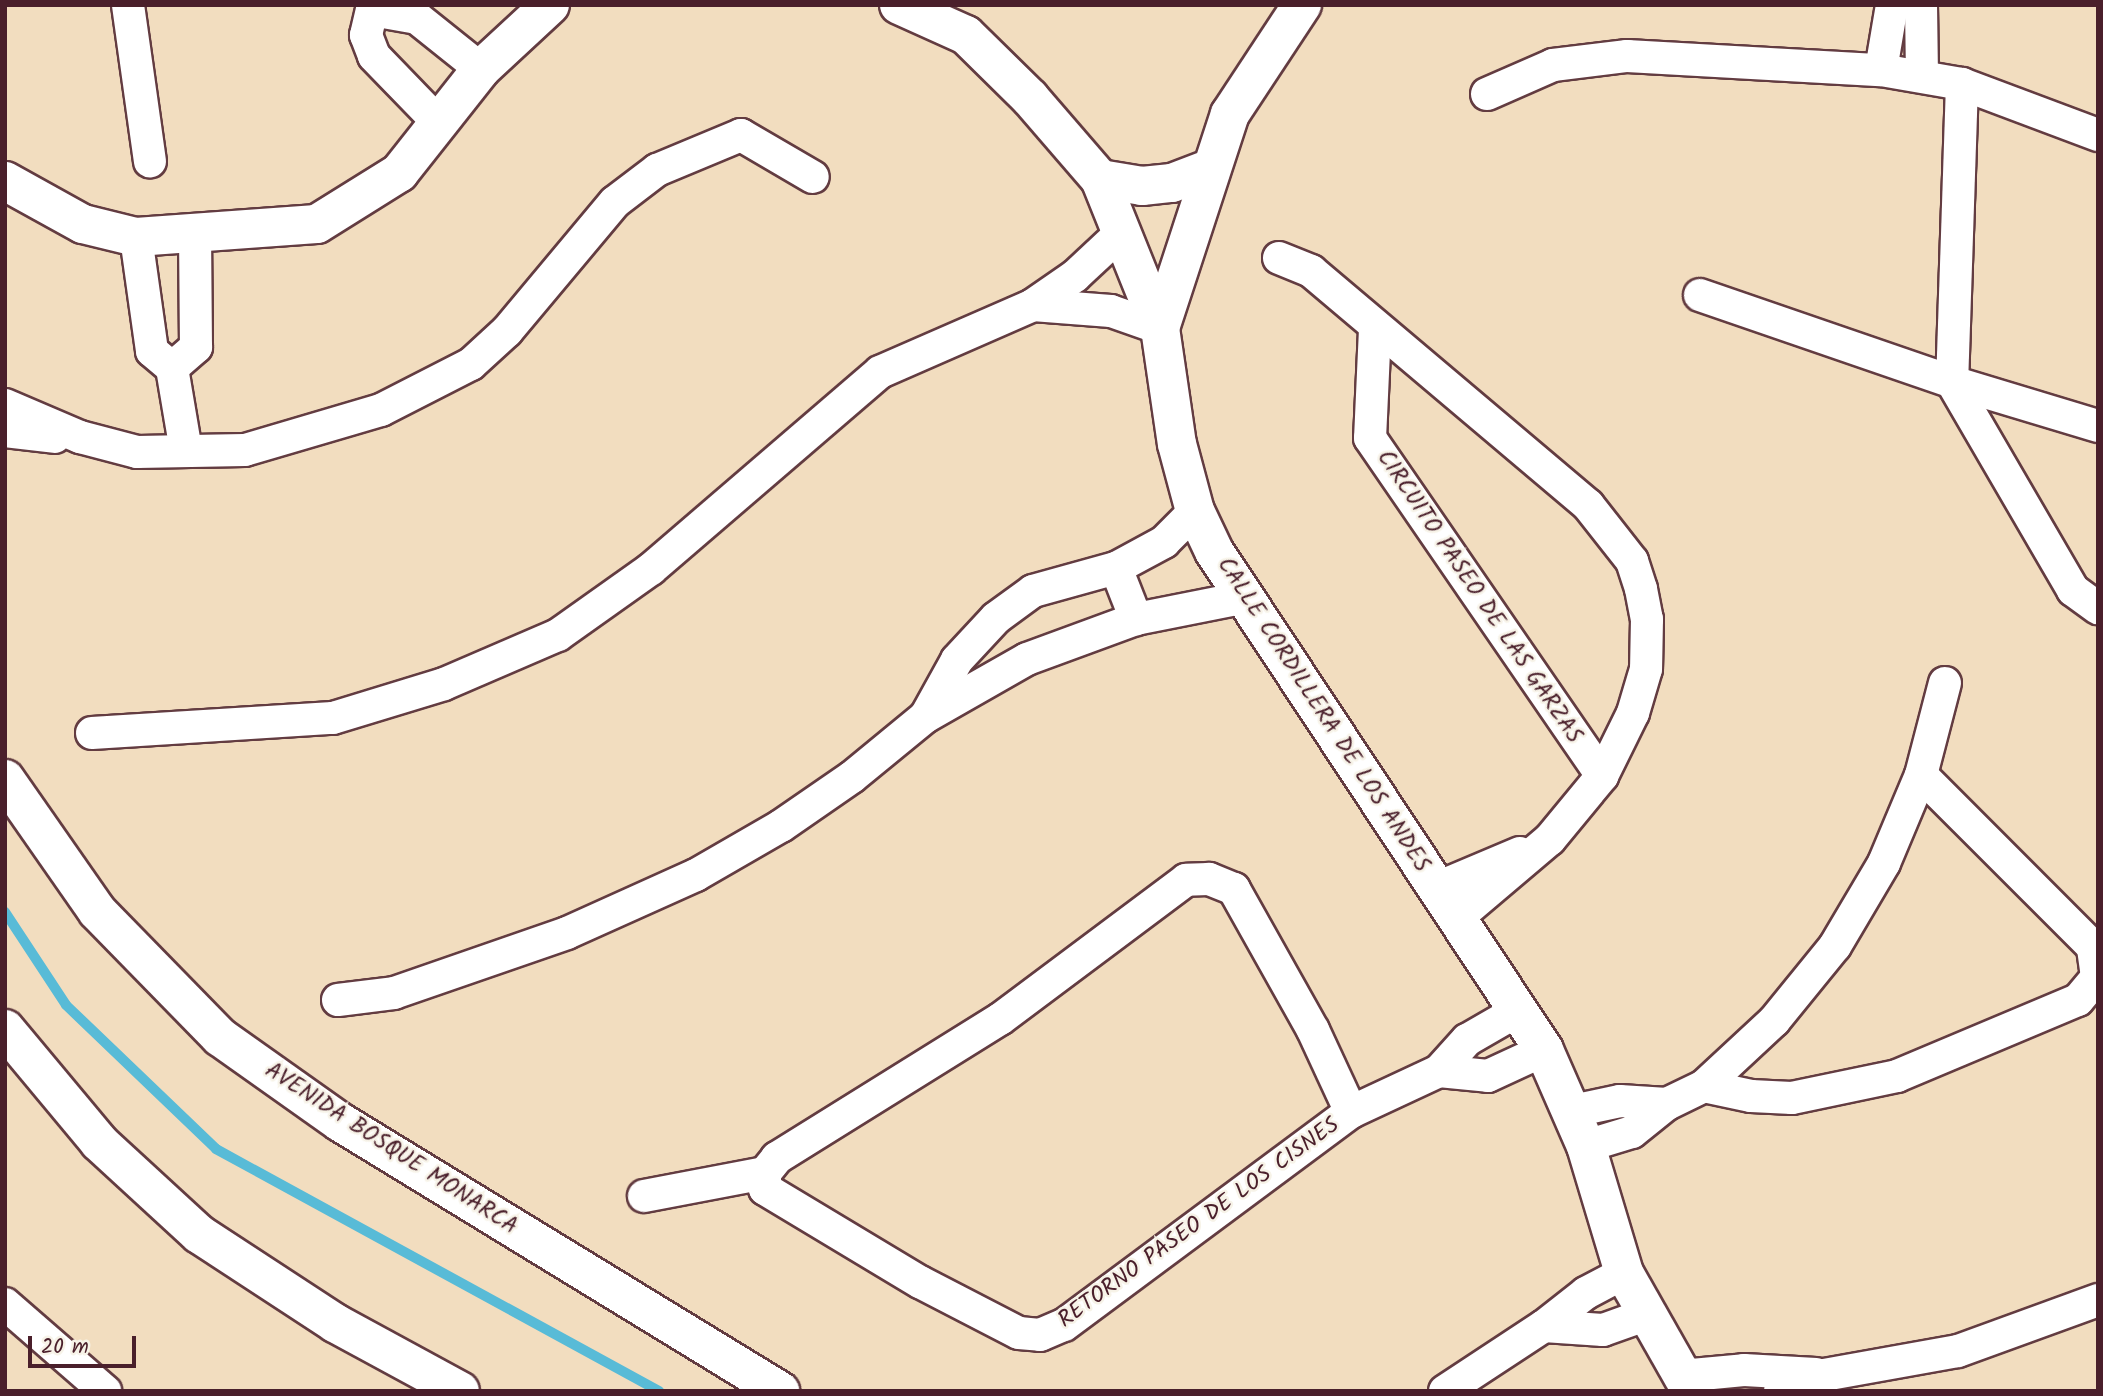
<!DOCTYPE html>
<html>
<head>
<meta charset="utf-8">
<style>
	body { margin:0 }
	#map { position:relative; width:2103px; height:1396px; overflow:hidden; background:#f2ddbf; font-family:Kalam,sans-serif }
	div>[style] { position:absolute }
	[style*='--x'] { left:calc(var(--x)*1px); top:calc(var(--y)*1px); width:calc(var(--w)*1px); rotate:calc(var(--a)*1deg) }
	.stream>* { height:10px; margin:-5px; padding:0 5px; transform-origin:5px; border-radius:5px; background:#58bbd7 }
	.roads { filter:drop-shadow(2px 0 #633c41) drop-shadow(-2px 0 #633c41) drop-shadow(0 2px #633c41) drop-shadow(0 -2px #633c41) }
	.minor>* { height:32px; margin:-16px; padding:0 16px; transform-origin:16px; border-radius:16px; background:#fff }
	.tertiary>* { height:38px; margin:-19px; padding:0 19px; transform-origin:19px; border-radius:19px; background:#fff }
	span { translate:-50% -50%; white-space:nowrap; text-align:center; line-height:1.15; -webkit-text-stroke:5px #f7f3e8; paint-order:stroke }
	.street-label { font-size:23px; color:#4a1f2b }
	.frame { position:absolute; inset:0; border:7px solid #4a1f2b; pointer-events:none }
	.scale { position:absolute; left:28px; top:1336px; width:108px; height:32px; box-sizing:border-box; border:4px solid #4a1f2b; border-top:0; padding-left:9px; font-size:21px; line-height:24px; white-space:nowrap; color:#4a1f2b; -webkit-text-stroke:5px #f7f3e8; paint-order:stroke }
</style>
</head>
<body>
<div id="map">
	<div class="stream">
		<div style="--x:5;--y:912;--w:111;--a:56.7"></div>
		<div style="--x:66;--y:1005;--w:208;--a:43.8"></div>
		<div style="--x:216;--y:1149;--w:505;--a:28.65"></div>
	</div>
	<div class="roads">
		<div class="minor">
			<div style="--x:128;--y:5;--w:158;--a:82"></div>
			<div style="--x:373;--y:5;--w:31;--a:103"></div>
			<div style="--x:366;--y:35;--w:22;--a:69"></div>
			<div style="--x:374;--y:56;--w:91;--a:45.9"></div>
			<div style="--x:1921;--y:5;--w:71;--a:89.2"></div>
			<div style="--x:372;--y:10;--w:46;--a:10.1"></div>
			<div style="--x:417;--y:18;--w:82;--a:38.6"></div>
			<div style="--x:1881;--y:70;--w:66;--a:-80.4"></div>
			<div style="--x:1962;--y:84;--w:298;--a:91.9"></div>
			<div style="--x:1952;--y:382;--w:241;--a:59.8"></div>
			<div style="--x:2073;--y:590;--w:31;--a:36"></div>
			<div style="--x:1487;--y:94;--w:72;--a:-23.7"></div>
			<div style="--x:1553;--y:65;--w:75;--a:-6.9"></div>
			<div style="--x:1627;--y:56;--w:254;--a:3.2"></div>
			<div style="--x:1881;--y:70;--w:82;--a:9.8"></div>
			<div style="--x:1962;--y:84;--w:145;--a:20.6"></div>
			<div style="--x:136;--y:237;--w:115;--a:82"></div>
			<div style="--x:152;--y:351;--w:26;--a:40"></div>
			<div style="--x:172;--y:368;--w:84;--a:80.4"></div>
			<div style="--x:1279;--y:258;--w:35;--a:22"></div>
			<div style="--x:1311;--y:271;--w:363;--a:40.2"></div>
			<div style="--x:1588;--y:505;--w:71;--a:51.8"></div>
			<div style="--x:1632;--y:561;--w:29;--a:72"></div>
			<div style="--x:1641;--y:589;--w:31;--a:79"></div>
			<div style="--x:1647;--y:619;--w:50;--a:91.1"></div>
			<div style="--x:1646;--y:669;--w:46;--a:106.5"></div>
			<div style="--x:1633;--y:713;--w:70;--a:116.2"></div>
			<div style="--x:1602;--y:776;--w:82;--a:129.5"></div>
			<div style="--x:1550;--y:839;--w:122;--a:139.7"></div>
			<div style="--x:1700;--y:295;--w:267;--a:19"></div>
			<div style="--x:1952;--y:382;--w:152;--a:16.8"></div>
			<div style="--x:1033;--y:305;--w:78;--a:4.4"></div>
			<div style="--x:1111;--y:311;--w:52;--a:19.1"></div>
			<div style="--x:1375;--y:329;--w:109;--a:92.6"></div>
			<div style="--x:1370;--y:438;--w:410;--a:55.5"></div>
			<div style="--x:172;--y:368;--w:32;--a:-41"></div>
			<div style="--x:196;--y:347;--w:112;--a:-90.5"></div>
			<div style="--x:5;--y:405;--w:82;--a:23.1"></div>
			<div style="--x:80;--y:437;--w:59;--a:14.7"></div>
			<div style="--x:137;--y:452;--w:108;--a:-1.1"></div>
			<div style="--x:245;--y:450;--w:142;--a:-16.4"></div>
			<div style="--x:381;--y:410;--w:101;--a:-27.1"></div>
			<div style="--x:471;--y:364;--w:49;--a:-42.5"></div>
			<div style="--x:507;--y:331;--w:168;--a:-50.1"></div>
			<div style="--x:615;--y:202;--w:53;--a:-37.3"></div>
			<div style="--x:657;--y:170;--w:91;--a:-22.6"></div>
			<div style="--x:741;--y:135;--w:83;--a:30.3"></div>
			<div style="--x:5;--y:431;--w:50;--a:6.8"></div>
			<div style="--x:1116;--y:568;--w:55;--a:68.6"></div>
			<div style="--x:926;--y:716;--w:64;--a:-61"></div>
			<div style="--x:957;--y:660;--w:57;--a:-47.1"></div>
			<div style="--x:996;--y:618;--w:46;--a:-36.1"></div>
			<div style="--x:1033;--y:591;--w:86;--a:-15.5"></div>
			<div style="--x:1116;--y:568;--w:55;--a:-28.4"></div>
			<div style="--x:1164;--y:542;--w:44;--a:-45"></div>
			<div style="--x:92;--y:733;--w:241;--a:-3.6"></div>
			<div style="--x:333;--y:718;--w:116;--a:-17"></div>
			<div style="--x:444;--y:684;--w:124;--a:-23.3"></div>
			<div style="--x:558;--y:635;--w:114;--a:-35.4"></div>
			<div style="--x:651;--y:569;--w:302;--a:-40.7"></div>
			<div style="--x:880;--y:372;--w:167;--a:-23.6"></div>
			<div style="--x:1033;--y:305;--w:51;--a:-34.6"></div>
			<div style="--x:1075;--y:276;--w:62;--a:-43"></div>
			<div style="--x:1437;--y:888;--w:90;--a:-22.9"></div>
			<div style="--x:338;--y:1000;--w:56;--a:-7.1"></div>
			<div style="--x:394;--y:993;--w:183;--a:-19.1"></div>
			<div style="--x:567;--y:933;--w:141;--a:-24.2"></div>
			<div style="--x:696;--y:875;--w:98;--a:-30"></div>
			<div style="--x:781;--y:826;--w:86;--a:-34.6"></div>
			<div style="--x:852;--y:777;--w:94;--a:-39.4"></div>
			<div style="--x:925;--y:717;--w:117;--a:-29.6"></div>
			<div style="--x:1027;--y:659;--w:116;--a:-20.2"></div>
			<div style="--x:1136;--y:619;--w:108;--a:-11.2"></div>
			<div style="--x:1439;--y:1071;--w:49;--a:5.8"></div>
			<div style="--x:1488;--y:1076;--w:62;--a:-24.9"></div>
			<div style="--x:1704;--y:1086;--w:48;--a:12"></div>
			<div style="--x:1751;--y:1096;--w:41;--a:2.8"></div>
			<div style="--x:1792;--y:1098;--w:107;--a:-11.8"></div>
			<div style="--x:1897;--y:1076;--w:196;--a:-22.8"></div>
			<div style="--x:2078;--y:1000;--w:30;--a:-50"></div>
			<div style="--x:2097;--y:977;--w:30;--a:-98"></div>
			<div style="--x:2093;--y:947;--w:243;--a:-135"></div>
			<div style="--x:1573;--y:1111;--w:48;--a:-12"></div>
			<div style="--x:1620;--y:1101;--w:47;--a:3.7"></div>
			<div style="--x:1351;--y:1112;--w:90;--a:-114.9"></div>
			<div style="--x:1313;--y:1030;--w:162;--a:-119.3"></div>
			<div style="--x:1234;--y:889;--w:27;--a:-158"></div>
			<div style="--x:1209;--y:879;--w:23;--a:178"></div>
			<div style="--x:1186;--y:880;--w:232;--a:143.2"></div>
			<div style="--x:1000;--y:1019;--w:263;--a:148.1"></div>
			<div style="--x:777;--y:1158;--w:19;--a:129"></div>
			<div style="--x:765;--y:1173;--w:16;--a:90"></div>
			<div style="--x:765;--y:1189;--w:181;--a:31"></div>
			<div style="--x:920;--y:1282;--w:111;--a:27.3"></div>
			<div style="--x:1019;--y:1333;--w:21;--a:5"></div>
			<div style="--x:1040;--y:1335;--w:26;--a:-23"></div>
			<div style="--x:1064;--y:1325;--w:357;--a:-36.6"></div>
			<div style="--x:1351;--y:1112;--w:97;--a:-25"></div>
			<div style="--x:1439;--y:1071;--w:42;--a:-47.9"></div>
			<div style="--x:1467;--y:1040;--w:60;--a:-30"></div>
			<div style="--x:1586;--y:1146;--w:48;--a:-16.9"></div>
			<div style="--x:1632;--y:1132;--w:45;--a:-38.7"></div>
			<div style="--x:1667;--y:1104;--w:41;--a:-25.9"></div>
			<div style="--x:1704;--y:1086;--w:96;--a:-42.9"></div>
			<div style="--x:1774;--y:1021;--w:97;--a:-50.9"></div>
			<div style="--x:1835;--y:946;--w:96;--a:-59.4"></div>
			<div style="--x:1884;--y:863;--w:95;--a:-67.2"></div>
			<div style="--x:1921;--y:775;--w:95;--a:-75.4"></div>
			<div style="--x:644;--y:1196;--w:123;--a:-10.8"></div>
			<div style="--x:5;--y:1304;--w:133;--a:41"></div>
			<div style="--x:1544;--y:1326;--w:59;--a:3.9"></div>
			<div style="--x:1603;--y:1330;--w:45;--a:-19.7"></div>
			<div style="--x:1681;--y:1376;--w:63;--a:-5.4"></div>
			<div style="--x:1744;--y:1370;--w:72;--a:3.2"></div>
			<div style="--x:1445;--y:1391;--w:118;--a:-33.3"></div>
			<div style="--x:1544;--y:1326;--w:53;--a:-38.2"></div>
			<div style="--x:1586;--y:1293;--w:43;--a:-27.8"></div>
			<div style="--x:1780;--y:1391;--w:47;--a:-20"></div>
			<div style="--x:1824;--y:1375;--w:136;--a:-10.2"></div>
			<div style="--x:1958;--y:1351;--w:149;--a:-20"></div>
		</div>
		<div class="tertiary">
			<div style="--x:899;--y:5;--w:73;--a:24.1"></div>
			<div style="--x:966;--y:35;--w:90;--a:44.5"></div>
			<div style="--x:1030;--y:98;--w:107;--a:49.2"></div>
			<div style="--x:1100;--y:179;--w:161;--a:68.1"></div>
			<div style="--x:1160;--y:328;--w:117;--a:81.7"></div>
			<div style="--x:1177;--y:444;--w:69;--a:75"></div>
			<div style="--x:1195;--y:511;--w:44;--a:64.6"></div>
			<div style="--x:1214;--y:551;--w:598;--a:56.52"></div>
			<div style="--x:1544;--y:1050;--w:105;--a:66.4"></div>
			<div style="--x:1586;--y:1146;--w:133;--a:73.3"></div>
			<div style="--x:1624;--y:1273;--w:136;--a:60.4"></div>
			<div style="--x:1100;--y:179;--w:43;--a:9.5"></div>
			<div style="--x:1142;--y:186;--w:30;--a:-6"></div>
			<div style="--x:1172;--y:183;--w:40;--a:-21"></div>
			<div style="--x:5;--y:181;--w:89;--a:28.9"></div>
			<div style="--x:83;--y:224;--w:55;--a:13.8"></div>
			<div style="--x:136;--y:237;--w:181;--a:-4.1"></div>
			<div style="--x:317;--y:224;--w:97;--a:-31.9"></div>
			<div style="--x:399;--y:173;--w:132;--a:-51.7"></div>
			<div style="--x:481;--y:69;--w:94;--a:-42.8"></div>
			<div style="--x:1160;--y:328;--w:225;--a:-71.9"></div>
			<div style="--x:1230;--y:114;--w:131;--a:-56.6"></div>
			<div style="--x:5;--y:779;--w:161;--a:55.1"></div>
			<div style="--x:97;--y:911;--w:176;--a:45.7"></div>
			<div style="--x:220;--y:1037;--w:147;--a:35.3"></div>
			<div style="--x:340;--y:1122;--w:516;--a:31.44"></div>
			<div style="--x:5;--y:1029;--w:147;--a:50.2"></div>
			<div style="--x:99;--y:1142;--w:136;--a:42.6"></div>
			<div style="--x:199;--y:1234;--w:163;--a:33.2"></div>
			<div style="--x:335;--y:1323;--w:142;--a:28.5"></div>
		</div>
	</div>
	<div class="street-label">
		<span style="left:1479px;top:597px;rotate:56deg">CIRCUITO PASEO DE LAS GARZAS</span>
		<span style="left:1323px;top:715px;rotate:57deg">CALLE CORDILLERA DE LOS ANDES</span>
		<span style="left:391px;top:1149px;rotate:33deg">AVENIDA BOSQUE MONARCA</span>
		<span style="left:1199px;top:1223px;rotate:-36deg">RETORNO PASEO DE LOS CISNES</span>
	</div>
	<div class="frame"></div>
	<div class="scale">20 m</div>
</div>
</body>
</html>
